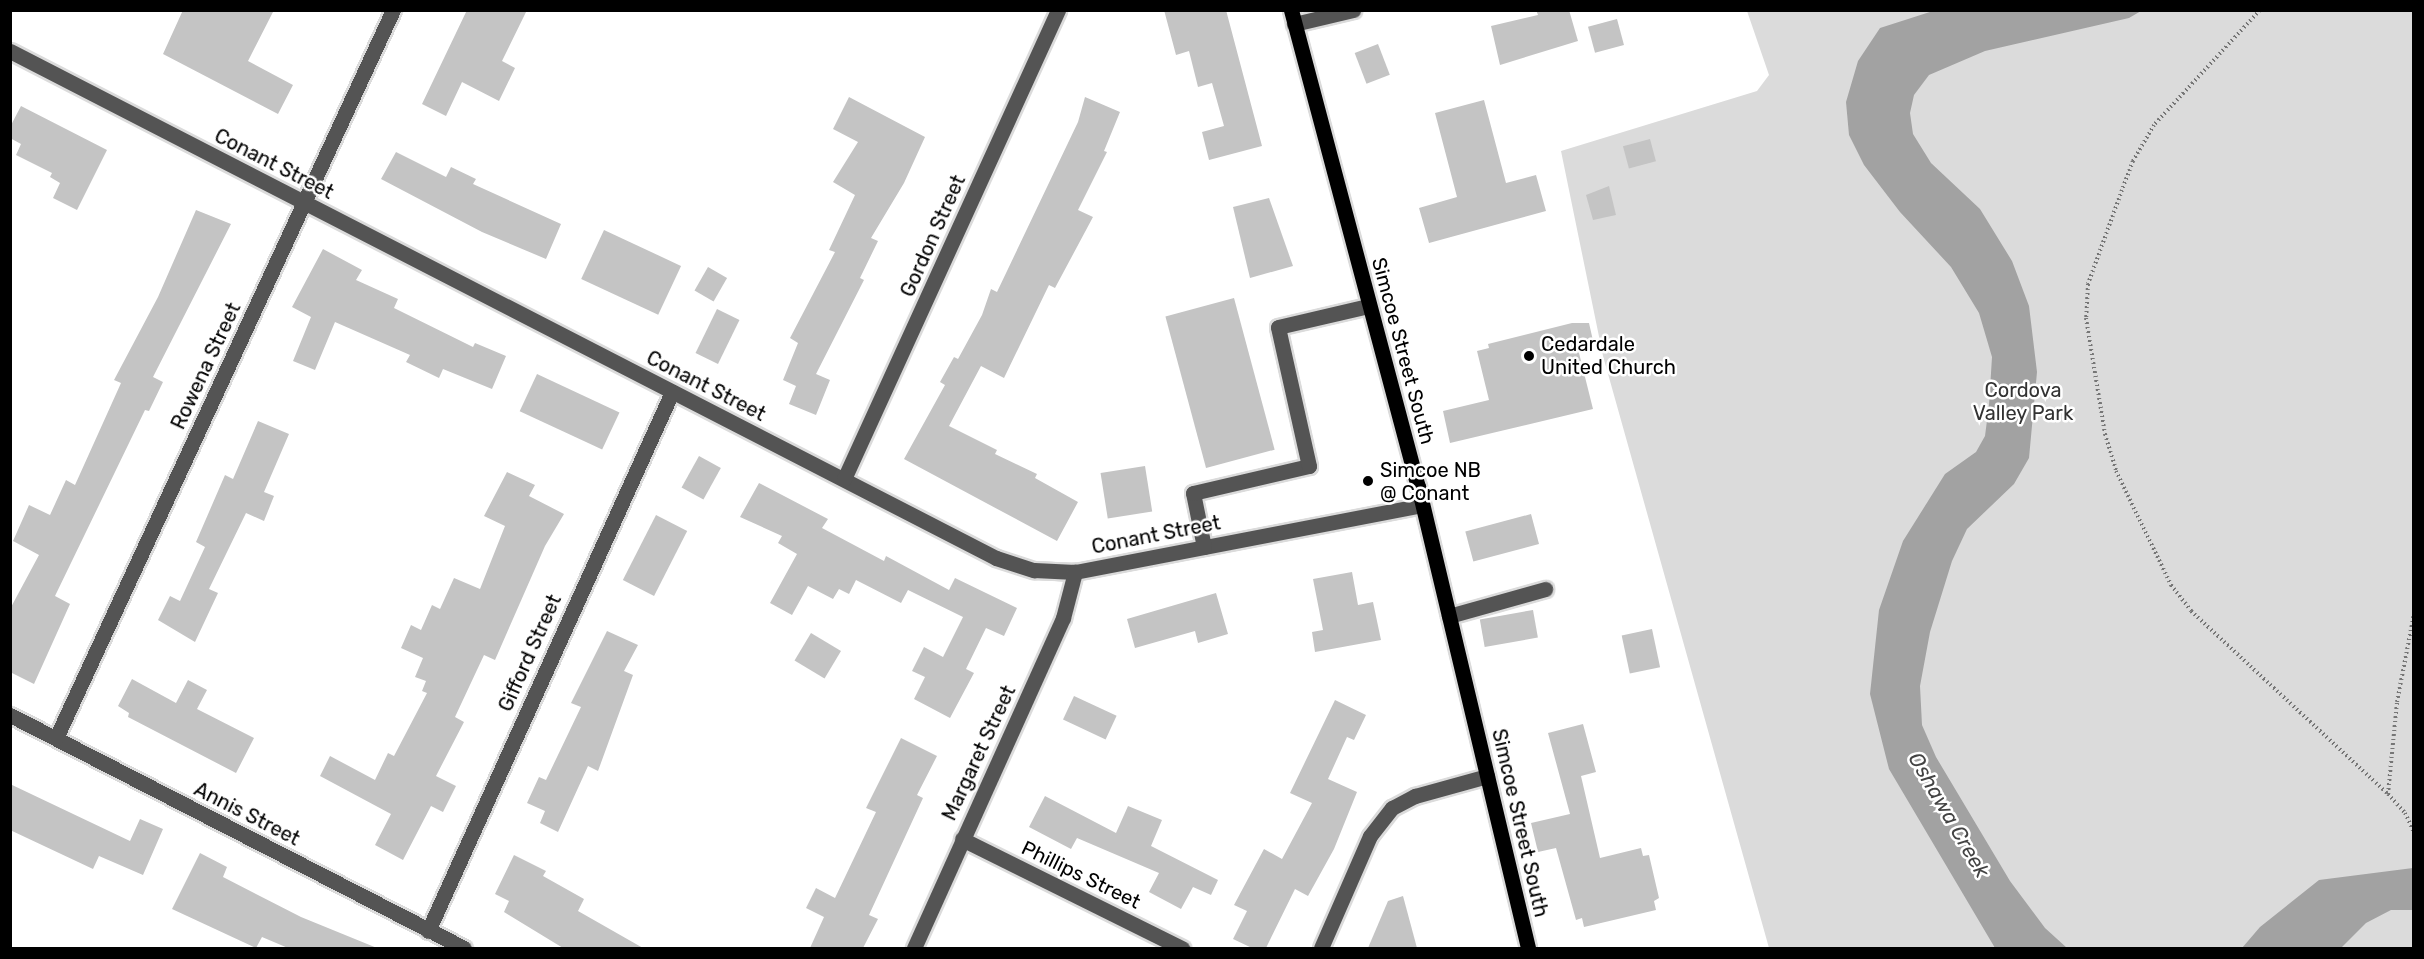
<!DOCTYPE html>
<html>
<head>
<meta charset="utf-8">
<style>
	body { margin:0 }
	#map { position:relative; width:2424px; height:959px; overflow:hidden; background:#fff; font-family:Rubik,sans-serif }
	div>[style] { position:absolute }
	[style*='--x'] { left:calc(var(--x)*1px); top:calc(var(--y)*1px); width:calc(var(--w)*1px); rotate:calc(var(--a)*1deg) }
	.green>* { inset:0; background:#dbdbdb }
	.water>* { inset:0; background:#a2a2a2 }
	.building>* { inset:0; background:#c4c4c4; transform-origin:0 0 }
	.path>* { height:4px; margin-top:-2px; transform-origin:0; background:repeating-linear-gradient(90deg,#767676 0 1.5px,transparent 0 4.5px) }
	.roads { filter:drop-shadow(2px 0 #dbdbdb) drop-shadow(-2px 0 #dbdbdb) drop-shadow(0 2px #dbdbdb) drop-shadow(0 -2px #dbdbdb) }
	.minor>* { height:15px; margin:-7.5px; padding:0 7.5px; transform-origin:7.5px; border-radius:7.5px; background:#545454 }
	.major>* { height:15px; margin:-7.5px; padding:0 7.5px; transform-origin:7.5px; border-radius:7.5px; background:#000 }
	.dots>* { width:16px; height:16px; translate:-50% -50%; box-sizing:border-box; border:3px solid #fff; border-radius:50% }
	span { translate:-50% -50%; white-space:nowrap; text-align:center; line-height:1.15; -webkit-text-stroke:5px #fff; paint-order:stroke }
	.street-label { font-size:20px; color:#000 }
	.poi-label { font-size:20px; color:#000 }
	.left { translate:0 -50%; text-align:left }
	.park-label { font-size:20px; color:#323232 }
	.water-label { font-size:21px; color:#434343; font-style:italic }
	.frame { position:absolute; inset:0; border:12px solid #000; pointer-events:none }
</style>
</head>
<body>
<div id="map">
	<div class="green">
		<div style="clip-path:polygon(1747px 11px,2413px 11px,2413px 948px,1769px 948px,1603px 356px,1561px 151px,1757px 91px,1769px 75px)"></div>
	</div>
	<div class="water">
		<div style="clip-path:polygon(1933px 11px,2141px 11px,2129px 18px,1985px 51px,1929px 75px,1914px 95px,1910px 113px,1913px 134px,1931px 163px,1980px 209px,2012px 261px,2029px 306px,2037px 372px,2029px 458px,2014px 484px,1967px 529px,1952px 561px,1930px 632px,1920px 686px,1922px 725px,1936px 757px,2010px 881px,2045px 928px,2067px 948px,1995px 948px,1889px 769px,1870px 694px,1879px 610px,1903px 541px,1945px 474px,1976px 452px,1985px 436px,1989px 405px,1992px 357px,1979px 313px,1951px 267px,1900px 212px,1864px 165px,1849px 135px,1846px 102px,1858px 61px,1880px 28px)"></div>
		<div style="clip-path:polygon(2413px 868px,2413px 910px,2391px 910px,2366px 923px,2341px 948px,2242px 948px,2260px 927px,2319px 880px)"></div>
	</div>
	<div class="building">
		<div style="clip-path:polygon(183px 10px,274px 10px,248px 61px,293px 85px,278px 114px,163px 54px)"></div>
		<div style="clip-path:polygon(467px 10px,527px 10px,502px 61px,515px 68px,499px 101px,462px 82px,446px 116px,422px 104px)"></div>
		<div style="clip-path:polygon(1164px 10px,1226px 10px,1262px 146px,1209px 160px,1202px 132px,1224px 126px,1212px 83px,1198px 87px,1189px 51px,1176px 55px)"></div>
		<div style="clip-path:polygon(1536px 10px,1569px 10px,1578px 41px,1500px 65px,1491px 26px,1538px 15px)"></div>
		<div style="left:1617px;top:19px;width:27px;height:30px;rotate:75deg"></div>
		<div style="left:1378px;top:44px;width:33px;height:25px;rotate:69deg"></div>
		<div style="clip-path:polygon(849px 97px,925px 137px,904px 183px,871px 238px,878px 241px,860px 278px,864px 280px,816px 374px,830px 380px,816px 415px,789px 404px,796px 386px,783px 380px,798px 343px,790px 338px,835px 252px,829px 250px,855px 195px,833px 182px,858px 142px,833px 129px)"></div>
		<div style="clip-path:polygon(1085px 97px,1120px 112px,1104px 151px,1107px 152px,1078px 210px,1093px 217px,1055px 288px,1049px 285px,1004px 378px,981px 366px,949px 426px,997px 450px,995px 454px,1037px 474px,1035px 478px,1078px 502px,1057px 541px,904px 459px,945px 385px,940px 382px,954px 357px,958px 359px,982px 315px,991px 289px,997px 292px,1078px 122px)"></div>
		<div style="clip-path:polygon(1484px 100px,1506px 183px,1536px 175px,1546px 211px,1429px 243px,1419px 208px,1457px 197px,1435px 113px)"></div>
		<div style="clip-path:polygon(21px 106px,107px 150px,77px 210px,53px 198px,60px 183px,50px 177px,52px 173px,16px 155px,21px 144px,10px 138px,10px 127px)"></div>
		<div style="left:1650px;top:139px;width:23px;height:28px;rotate:75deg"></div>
		<div style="clip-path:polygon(396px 152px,446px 177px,451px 167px,476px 179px,473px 184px,561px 224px,546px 259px,482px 232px,381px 179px)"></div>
		<div style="clip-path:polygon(1609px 186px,1616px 215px,1593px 220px,1586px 195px)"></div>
		<div style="clip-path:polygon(1269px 198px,1293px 266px,1250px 278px,1233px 207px)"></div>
		<div style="clip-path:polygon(196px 210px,231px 224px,153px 377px,163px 382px,149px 411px,145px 410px,55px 596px,70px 604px,34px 684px,10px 672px,10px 609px,39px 555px,13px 541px,29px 505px,50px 515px,66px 480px,75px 485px,121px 383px,114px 380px,158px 297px)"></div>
		<div style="left:604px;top:230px;width:85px;height:54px;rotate:25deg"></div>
		<div style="clip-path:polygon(323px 249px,362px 270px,356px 280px,398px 299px,394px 308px,473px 347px,475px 343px,506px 356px,492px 389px,443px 369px,439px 378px,406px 362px,410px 355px,335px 322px,315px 370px,293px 361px,311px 317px,292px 307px)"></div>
		<div style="left:708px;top:267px;width:22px;height:27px;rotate:30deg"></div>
		<div style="left:1234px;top:298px;width:157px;height:71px;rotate:75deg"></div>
		<div style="left:717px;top:309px;width:25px;height:49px;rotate:26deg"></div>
		<div style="clip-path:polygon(1572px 323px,1589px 323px,1594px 345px,1578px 349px,1593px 409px,1450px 443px,1443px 411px,1489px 400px,1477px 351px,1489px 348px,1488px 344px)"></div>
		<div style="left:537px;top:374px;width:91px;height:41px;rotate:25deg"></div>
		<div style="clip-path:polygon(258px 421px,289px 434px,264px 492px,274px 496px,264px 521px,246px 513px,209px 589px,218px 593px,195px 642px,158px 620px,170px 596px,180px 601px,205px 547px,196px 542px,225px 475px,233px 479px)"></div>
		<div style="left:699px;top:456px;width:25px;height:36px;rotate:29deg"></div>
		<div style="left:1145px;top:466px;width:46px;height:45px;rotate:81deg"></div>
		<div style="clip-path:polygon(507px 472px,535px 485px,529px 496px,564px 514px,545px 546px,495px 660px,484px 655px,455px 717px,464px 722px,436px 776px,456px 786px,443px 812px,431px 806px,403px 860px,375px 845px,391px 814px,320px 776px,330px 756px,375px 780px,388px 753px,394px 756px,427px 693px,422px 691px,426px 681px,415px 677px,423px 658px,401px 648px,411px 625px,421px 630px,432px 605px,440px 609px,454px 578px,480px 589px,505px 526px,484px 516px)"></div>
		<div style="clip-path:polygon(759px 483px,828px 519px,822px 528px,884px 561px,886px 556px,949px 590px,955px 578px,1017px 608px,1004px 636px,986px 628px,966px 669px,974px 673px,950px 718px,914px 699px,925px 677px,912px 671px,924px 647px,943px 657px,963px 617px,908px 590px,901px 603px,856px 580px,849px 594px,839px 589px,833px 599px,808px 586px,792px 615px,770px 603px,797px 554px,778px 543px,782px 536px,740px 517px)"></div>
		<div style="left:1531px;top:514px;width:31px;height:68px;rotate:75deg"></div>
		<div style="left:656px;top:515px;width:35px;height:73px;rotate:27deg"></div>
		<div style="clip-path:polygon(1352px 572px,1358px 605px,1373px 602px,1381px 640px,1315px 652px,1312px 632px,1323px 630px,1313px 579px)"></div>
		<div style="clip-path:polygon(1216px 593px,1228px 634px,1198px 643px,1195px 631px,1135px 648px,1127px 619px)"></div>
		<div style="left:1533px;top:610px;width:28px;height:54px;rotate:80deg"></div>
		<div style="left:1652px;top:629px;width:39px;height:31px;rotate:78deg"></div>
		<div style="clip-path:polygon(607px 631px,638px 645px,624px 671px,633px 675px,598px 771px,588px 766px,558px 832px,540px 823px,545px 811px,527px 803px,539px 777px,546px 780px,581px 707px,571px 703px)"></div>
		<div style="left:811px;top:633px;width:35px;height:32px;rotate:31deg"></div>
		<div style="clip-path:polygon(132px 679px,176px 703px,188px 680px,207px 690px,197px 709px,254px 738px,236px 773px,128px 717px,129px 713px,118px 706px)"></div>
		<div style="left:1074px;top:696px;width:47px;height:26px;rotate:25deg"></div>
		<div style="clip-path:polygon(1335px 700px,1366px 715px,1354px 740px,1347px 737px,1328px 779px,1357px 792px,1334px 849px,1308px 896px,1295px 889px,1266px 948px,1252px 948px,1233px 939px,1247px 911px,1234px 905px,1264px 849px,1282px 859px,1312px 803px,1290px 793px)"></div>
		<div style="clip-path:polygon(1583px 724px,1596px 772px,1581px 776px,1600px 858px,1641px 848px,1643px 856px,1649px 855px,1659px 898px,1654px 901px,1656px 910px,1584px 927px,1582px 918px,1576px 920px,1556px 848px,1538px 852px,1531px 823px,1570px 814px,1548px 733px)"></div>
		<div style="clip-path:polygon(901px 738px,937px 756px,917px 795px,923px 798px,869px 915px,878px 919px,863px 948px,810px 948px,824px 917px,806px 908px,816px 888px,835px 898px,876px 812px,866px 808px)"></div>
		<div style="clip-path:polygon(10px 784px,130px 841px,140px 819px,163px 829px,143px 875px,99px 856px,93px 869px,10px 830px)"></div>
		<div style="clip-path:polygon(1045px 796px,1116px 833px,1128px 806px,1162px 820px,1151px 846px,1218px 880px,1211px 895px,1193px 887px,1181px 909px,1149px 892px,1159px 873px,1077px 838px,1071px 849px,1029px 827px)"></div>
		<div style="clip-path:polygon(200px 853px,227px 867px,223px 877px,301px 917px,377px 948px,288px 948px,262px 937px,256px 948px,172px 909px)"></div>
		<div style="clip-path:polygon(514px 855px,546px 871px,543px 876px,584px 899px,578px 911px,643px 948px,563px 948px,504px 912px,509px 901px,495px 894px)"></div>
		<div style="clip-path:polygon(1403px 896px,1417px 948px,1368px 948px,1388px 901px)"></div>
	</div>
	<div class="path">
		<div style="--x:2260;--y:10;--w:156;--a:132.7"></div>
		<div style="--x:2154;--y:125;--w:42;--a:120.3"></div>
		<div style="--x:2133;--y:161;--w:31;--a:111"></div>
		<div style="--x:2122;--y:190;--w:100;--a:109.9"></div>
		<div style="--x:2088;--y:284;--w:34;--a:93"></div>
		<div style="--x:2086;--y:318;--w:118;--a:80.7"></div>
		<div style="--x:2105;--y:434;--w:39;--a:73"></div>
		<div style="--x:2116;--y:471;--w:127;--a:64.2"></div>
		<div style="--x:2171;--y:585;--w:33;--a:52"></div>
		<div style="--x:2191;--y:611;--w:269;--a:42.9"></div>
		<div style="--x:2388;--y:794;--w:25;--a:48"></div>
		<div style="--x:2405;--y:813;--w:21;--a:65"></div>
		<div style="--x:2388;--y:794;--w:92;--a:-84.4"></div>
		<div style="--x:2397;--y:702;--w:90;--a:-79.1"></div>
	</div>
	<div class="roads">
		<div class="minor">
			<div style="--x:1294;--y:24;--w:61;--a:-13.3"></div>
			<div style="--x:10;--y:51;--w:1109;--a:27.21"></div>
			<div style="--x:996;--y:558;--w:40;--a:18"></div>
			<div style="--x:1034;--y:570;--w:41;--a:2.8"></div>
			<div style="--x:1075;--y:572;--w:353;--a:-10.9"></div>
			<div style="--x:844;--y:479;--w:516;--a:-65.47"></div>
			<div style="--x:1204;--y:547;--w:55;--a:-101.5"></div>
			<div style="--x:1193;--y:493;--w:119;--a:-13.1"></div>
			<div style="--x:1309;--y:466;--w:142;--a:-102.6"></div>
			<div style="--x:1278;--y:327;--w:92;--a:-13.1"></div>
			<div style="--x:1449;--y:616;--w:100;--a:-15.7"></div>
			<div style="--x:10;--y:715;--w:510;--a:27.17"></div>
			<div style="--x:56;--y:738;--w:802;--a:-65.16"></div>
			<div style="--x:962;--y:839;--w:246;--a:26.4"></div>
			<div style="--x:428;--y:931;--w:592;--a:-65.64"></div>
			<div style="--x:914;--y:948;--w:362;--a:-65.7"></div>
			<div style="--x:1063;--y:618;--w:48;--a:-75.4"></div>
			<div style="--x:1321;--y:948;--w:122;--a:-66.4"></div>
			<div style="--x:1370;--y:836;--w:36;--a:-52"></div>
			<div style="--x:1392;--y:808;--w:26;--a:-28"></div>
			<div style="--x:1415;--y:796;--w:75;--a:-15.5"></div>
		</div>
		<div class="major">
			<div style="--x:1291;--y:10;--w:493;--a:75.1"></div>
			<div style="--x:1418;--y:486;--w:475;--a:76.6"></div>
		</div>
	</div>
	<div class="dots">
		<div style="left:1529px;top:356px;background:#000"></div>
		<div style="left:1368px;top:481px;background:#000"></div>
	</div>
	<div class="street-label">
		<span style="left:274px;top:164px;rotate:27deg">Conant Street</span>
		<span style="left:933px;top:236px;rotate:-66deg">Gordon Street</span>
		<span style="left:1403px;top:351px;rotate:75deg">Simcoe Street South</span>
		<span style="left:206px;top:366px;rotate:-65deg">Rowena Street</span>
		<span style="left:706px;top:386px;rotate:27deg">Conant Street</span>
		<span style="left:1156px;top:535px;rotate:-11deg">Conant Street</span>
		<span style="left:530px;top:653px;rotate:-66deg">Gifford Street</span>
		<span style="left:979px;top:753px;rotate:-65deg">Margaret Street</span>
		<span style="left:247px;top:814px;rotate:27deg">Annis Street</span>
		<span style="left:1520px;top:823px;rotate:77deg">Simcoe Street South</span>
		<span style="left:1081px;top:875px;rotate:26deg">Phillips Street</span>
	</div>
	<div class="poi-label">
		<span class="left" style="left:1541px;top:356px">Cedardale<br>United Church</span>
		<span class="left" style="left:1380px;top:482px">Simcoe NB<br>@ Conant</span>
	</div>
	<div class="park-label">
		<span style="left:2023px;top:402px">Cordova<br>Valley Park</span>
	</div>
	<div class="water-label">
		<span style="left:1949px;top:815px;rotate:60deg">Oshawa Creek</span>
	</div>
	<div class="frame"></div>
</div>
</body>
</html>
